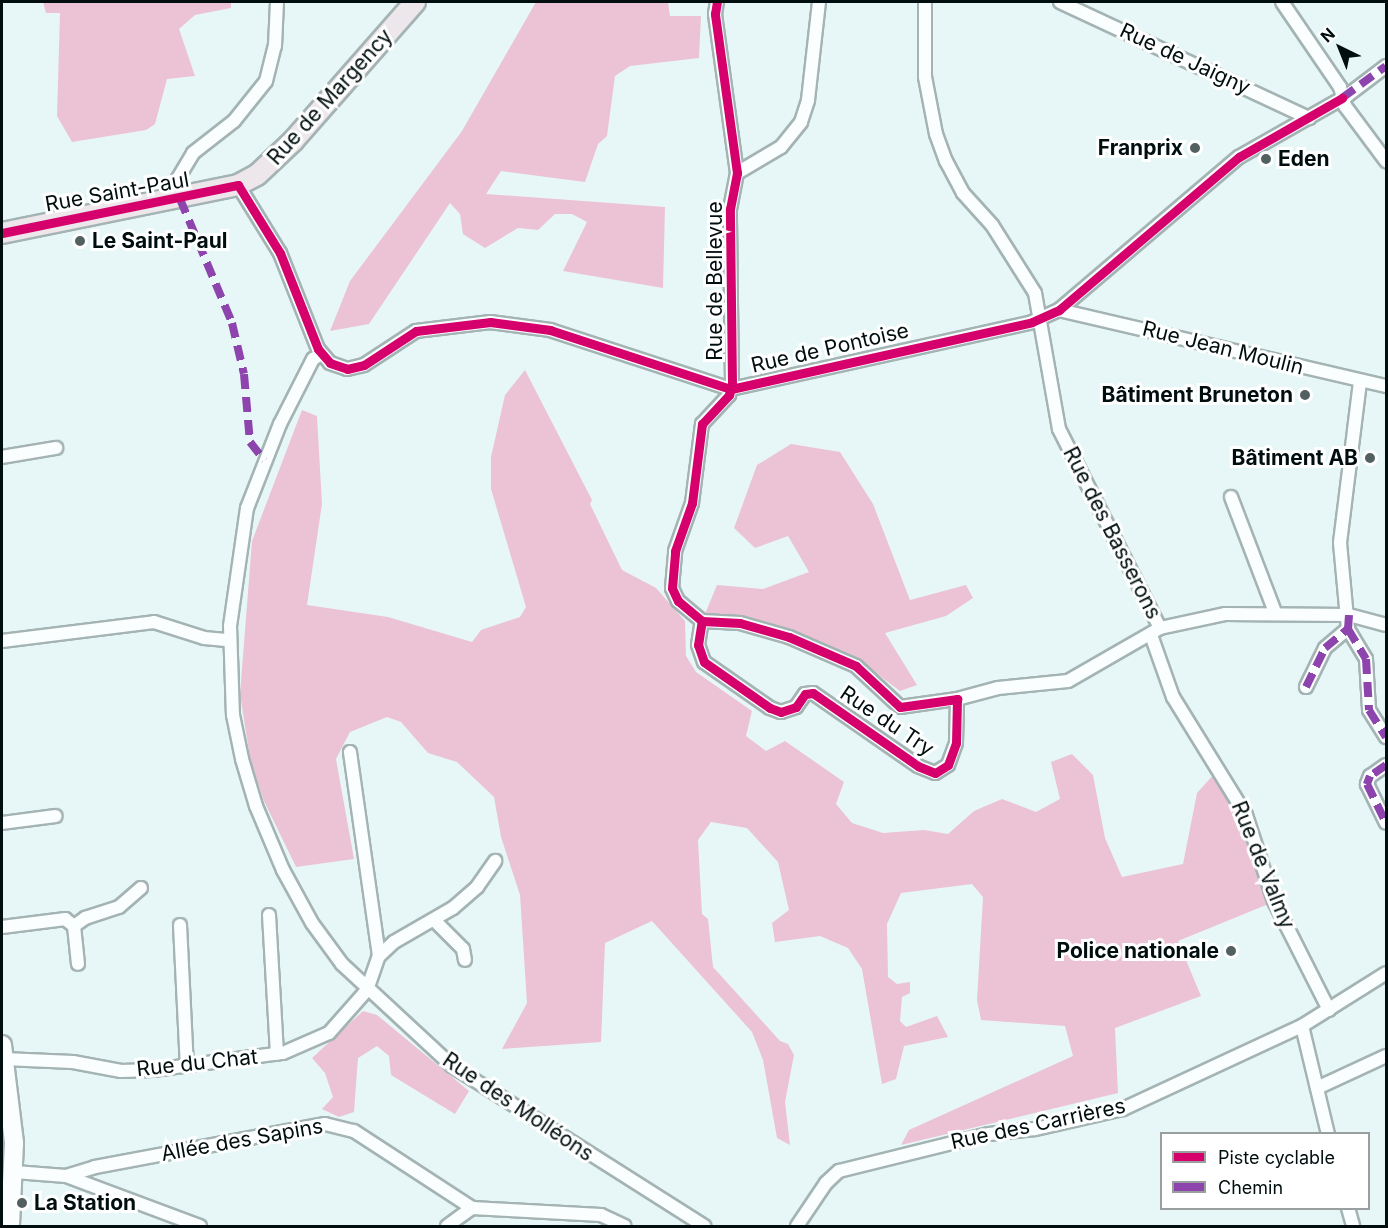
<!DOCTYPE html>
<html>
<head>
<meta charset="utf-8">
<style>
	body { margin:0 }
	#map { position:relative; width:1388px; height:1228px; overflow:hidden; background:#e7f7f7; font-family:Inter,sans-serif }
	div>[style] { position:absolute }
	[style*='--x'] { left:calc(var(--x)*1px); top:calc(var(--y)*1px); width:calc(var(--w)*1px); rotate:calc(var(--a)*1deg) }
	.forest>* { inset:0; background:#ebc3d4 }
	.roads { filter:drop-shadow(2px 0 #a4b3b3) drop-shadow(-2px 0 #a4b3b3) drop-shadow(0 2px #a4b3b3) drop-shadow(0 -2px #a4b3b3) }
	.street>* { height:12px; margin:-6px; padding:0 6px; transform-origin:6px; border-radius:6px; background:#fbfefe }
	.secondary>* { height:18px; margin:-9px; padding:0 9px; transform-origin:9px; border-radius:9px; background:#fbfefe }
	.primary>* { height:20px; margin:-10px; padding:0 10px; transform-origin:10px; border-radius:10px; background:#ede6ea }
	.quiet>* { height:8px; margin-top:-4px; transform-origin:0; background:repeating-linear-gradient(90deg,#8e44ad 0 15px,transparent 0 23px) }
	.cycleway>* { height:9px; margin:-4.5px; padding:0 4.5px; transform-origin:4.5px; border-radius:4.5px; background:#d6006c }
	.dots>* { width:16px; height:16px; translate:-50% -50%; box-sizing:border-box; border:3px solid #fff; border-radius:50% }
	span { translate:-50% -50%; white-space:nowrap; text-align:center; line-height:1.15; -webkit-text-stroke:6px #fff; paint-order:stroke }
	.street-label { font-size:21px; color:#010e0f }
	.poi-label { font-size:21px; color:#010e0f; font-weight:700 }
	.right { translate:-100% -50%; text-align:right }
	.left { translate:0 -50%; text-align:left }
	.frame { position:absolute; inset:0; border:3px solid #010e0f; pointer-events:none }
	.legend { position:absolute; left:1160px; top:1132px; width:210px; height:78px; box-sizing:border-box; background:#fff; border:2px solid #999f9f; margin:0; padding:8px 10px; list-style:none; font-size:18px; color:#010e0f }
	.legend li { display:flex; align-items:center; gap:12px; height:30px }
	.legend b { width:30px; border:2px solid #999f9f }
	.north { position:absolute; left:1310px; top:18px; width:60px; height:60px; -webkit-text-stroke:4px #fff; paint-order:stroke; rotate:317deg; font-size:16px; font-weight:700; line-height:24px; text-align:center; color:#010e0f }
	.north::after { content:''; display:block; margin:auto; width:21px; height:27px; background:#010e0f; clip-path:polygon(50% 0,100% 100%,50% 72%,0 100%) }
</style>
</head>
<body>
<div id="map">
	<div class="forest">
		<div style="clip-path:polygon(43px 2px,231px 2px,231px 8px,195px 15px,179px 29px,195px 76px,167px 79px,155px 124px,146px 130px,72px 142px,57px 116px,60px 13px,46px 13px)"></div>
		<div style="clip-path:polygon(536px 2px,668px 2px,670px 16px,701px 16px,699px 58px,630px 66px,615px 76px,607px 136px,598px 144px,585px 182px,501px 171px,486px 194px,665px 207px,663px 288px,563px 271px,587px 222px,572px 214px,555px 214px,538px 230px,518px 228px,485px 248px,463px 234px,460px 214px,450px 203px,369px 324px,330px 331px,350px 281px,462px 131px)"></div>
		<div style="clip-path:polygon(525px 370px,592px 500px,590px 504px,622px 570px,656px 588px,685px 621px,686px 656px,696px 672px,752px 711px,746px 736px,766px 751px,785px 741px,844px 782px,836px 804px,852px 823px,883px 833px,924px 830px,948px 834px,974px 811px,1002px 799px,1036px 812px,1060px 799px,1051px 762px,1072px 754px,1093px 775px,1105px 838px,1122px 877px,1183px 864px,1197px 793px,1216px 772px,1237px 811px,1271px 903px,1178px 941px,1201px 996px,1115px 1028px,1118px 1093px,901px 1145px,909px 1130px,1073px 1056px,1065px 1026px,981px 1020px,977px 1000px,983px 897px,972px 884px,901px 893px,887px 924px,888px 977px,897px 984px,910px 982px,910px 993px,902px 997px,900px 1021px,906px 1027px,937px 1016px,948px 1037px,904px 1046px,896px 1079px,882px 1084px,862px 969px,848px 948px,820px 936px,775px 942px,772px 923px,789px 910px,778px 862px,747px 828px,711px 822px,698px 840px,702px 914px,708px 919px,713px 967px,780px 1041px,788px 1044px,794px 1055px,785px 1102px,790px 1145px,777px 1138px,763px 1060px,752px 1032px,652px 921px,605px 943px,601px 1042px,502px 1049px,527px 1003px,520px 895px,501px 837px,494px 797px,457px 762px,428px 753px,401px 722px,387px 717px,350px 732px,336px 759px,354px 859px,296px 867px,263px 799px,250px 758px,240px 694px,252px 541px,302px 410px,317px 416px,322px 504px,307px 605px,388px 617px,472px 642px,481px 630px,520px 617px,526px 607px,491px 489px,491px 457px,505px 395px)"></div>
		<div style="clip-path:polygon(791px 444px,840px 452px,873px 504px,910px 600px,966px 585px,973px 598px,946px 616px,885px 633px,917px 685px,900px 691px,853px 656px,764px 622px,705px 614px,717px 585px,763px 589px,809px 572px,788px 536px,755px 548px,734px 528px,757px 465px)"></div>
		<div style="clip-path:polygon(363px 1011px,377px 1015px,469px 1091px,455px 1114px,391px 1075px,389px 1056px,377px 1046px,358px 1058px,354px 1112px,339px 1117px,322px 1109px,333px 1097px,325px 1073px,312px 1058px)"></div>
	</div>
	<div class="roads">
		<div class="street">
			<div style="--x:925;--y:2;--w:75;--a:90"></div>
			<div style="--x:925;--y:77;--w:58;--a:79.1"></div>
			<div style="--x:936;--y:134;--w:29;--a:70"></div>
			<div style="--x:946;--y:161;--w:36;--a:62"></div>
			<div style="--x:963;--y:193;--w:43;--a:47.8"></div>
			<div style="--x:992;--y:225;--w:80;--a:57.7"></div>
			<div style="--x:1035;--y:293;--w:138;--a:80"></div>
			<div style="--x:1059;--y:429;--w:223;--a:63.1"></div>
			<div style="--x:1060;--y:2;--w:275;--a:25"></div>
			<div style="--x:1282;--y:2;--w:103;--a:55.7"></div>
			<div style="--x:1340;--y:87;--w:20;--a:75"></div>
			<div style="--x:1345;--y:106;--w:69;--a:53.3"></div>
			<div style="--x:737;--y:173;--w:51;--a:-30.6"></div>
			<div style="--x:781;--y:147;--w:32;--a:-51"></div>
			<div style="--x:801;--y:122;--w:23;--a:-72"></div>
			<div style="--x:808;--y:100;--w:99;--a:-83.6"></div>
			<div style="--x:238;--y:185;--w:80;--a:58.3"></div>
			<div style="--x:280;--y:253;--w:103;--a:68.4"></div>
			<div style="--x:318;--y:349;--w:18;--a:49"></div>
			<div style="--x:330;--y:363;--w:18;--a:19"></div>
			<div style="--x:347;--y:369;--w:17;--a:-13"></div>
			<div style="--x:364;--y:365;--w:62;--a:-33.2"></div>
			<div style="--x:416;--y:331;--w:75;--a:-6.9"></div>
			<div style="--x:490;--y:322;--w:61;--a:7.6"></div>
			<div style="--x:550;--y:330;--w:190;--a:18.1"></div>
			<div style="--x:731;--y:389;--w:308;--a:-12.5"></div>
			<div style="--x:1032;--y:322;--w:30;--a:-24"></div>
			<div style="--x:1059;--y:310;--w:236;--a:-40.4"></div>
			<div style="--x:1239;--y:157;--w:125;--a:-29.6"></div>
			<div style="--x:1348;--y:95;--w:48;--a:-37.3"></div>
			<div style="--x:175;--y:199;--w:19;--a:-84"></div>
			<div style="--x:177;--y:180;--w:31;--a:-59"></div>
			<div style="--x:193;--y:153;--w:52;--a:-38"></div>
			<div style="--x:234;--y:121;--w:51;--a:-51.3"></div>
			<div style="--x:266;--y:81;--w:36;--a:-76"></div>
			<div style="--x:275;--y:46;--w:44;--a:-87.4"></div>
			<div style="--x:1059;--y:310;--w:336;--a:13.1"></div>
			<div style="--x:322;--y:354;--w:10;--a:151"></div>
			<div style="--x:313;--y:359;--w:73;--a:116.9"></div>
			<div style="--x:280;--y:424;--w:90;--a:111.4"></div>
			<div style="--x:247;--y:508;--w:119;--a:98.2"></div>
			<div style="--x:230;--y:626;--w:89;--a:88.1"></div>
			<div style="--x:233;--y:715;--w:45;--a:78.4"></div>
			<div style="--x:242;--y:759;--w:49;--a:73.4"></div>
			<div style="--x:256;--y:806;--w:69;--a:67.1"></div>
			<div style="--x:283;--y:870;--w:60;--a:61.3"></div>
			<div style="--x:312;--y:923;--w:51;--a:53.8"></div>
			<div style="--x:342;--y:964;--w:150;--a:42.8"></div>
			<div style="--x:452;--y:1066;--w:299;--a:32.4"></div>
			<div style="--x:1360;--y:382;--w:162;--a:97.1"></div>
			<div style="--x:1340;--y:543;--w:86;--a:84.7"></div>
			<div style="--x:1348;--y:629;--w:35;--a:59"></div>
			<div style="--x:1366;--y:659;--w:51;--a:86.6"></div>
			<div style="--x:1369;--y:710;--w:32;--a:58"></div>
			<div style="--x:2;--y:457;--w:55;--a:-9.5"></div>
			<div style="--x:1231;--y:497;--w:123;--a:69.1"></div>
			<div style="--x:702;--y:621;--w:38;--a:3"></div>
			<div style="--x:740;--y:623;--w:51;--a:15.9"></div>
			<div style="--x:789;--y:637;--w:73;--a:23.4"></div>
			<div style="--x:856;--y:666;--w:60;--a:43"></div>
			<div style="--x:900;--y:707;--w:58;--a:-8"></div>
			<div style="--x:957;--y:699;--w:44;--a:91.3"></div>
			<div style="--x:956;--y:743;--w:23;--a:110"></div>
			<div style="--x:948;--y:765;--w:15;--a:148"></div>
			<div style="--x:935;--y:773;--w:18;--a:-158"></div>
			<div style="--x:918;--y:766;--w:128;--a:-145.2"></div>
			<div style="--x:813;--y:693;--w:8;--a:173"></div>
			<div style="--x:805;--y:694;--w:16;--a:125"></div>
			<div style="--x:796;--y:707;--w:16;--a:162"></div>
			<div style="--x:781;--y:712;--w:12;--a:-160"></div>
			<div style="--x:770;--y:708;--w:80;--a:-145.1"></div>
			<div style="--x:704;--y:662;--w:18;--a:-109"></div>
			<div style="--x:698;--y:645;--w:24;--a:-81"></div>
			<div style="--x:702;--y:621;--w:31;--a:-140"></div>
			<div style="--x:678;--y:601;--w:14;--a:-115"></div>
			<div style="--x:672;--y:588;--w:37;--a:-85"></div>
			<div style="--x:675;--y:551;--w:51;--a:-70.5"></div>
			<div style="--x:692;--y:503;--w:80;--a:-82.8"></div>
			<div style="--x:702;--y:424;--w:40;--a:-47"></div>
			<div style="--x:729;--y:395;--w:11;--a:-75"></div>
			<div style="--x:732;--y:384;--w:175;--a:-90.7"></div>
			<div style="--x:730;--y:209;--w:37;--a:-79"></div>
			<div style="--x:737;--y:173;--w:161;--a:-97.9"></div>
			<div style="--x:715;--y:14;--w:12;--a:-81"></div>
			<div style="--x:1151;--y:635;--w:66;--a:70.5"></div>
			<div style="--x:1173;--y:697;--w:139;--a:58.3"></div>
			<div style="--x:1246;--y:815;--w:90;--a:72"></div>
			<div style="--x:1274;--y:901;--w:122;--a:63.2"></div>
			<div style="--x:2;--y:641;--w:153;--a:-7.1"></div>
			<div style="--x:154;--y:622;--w:52;--a:17.7"></div>
			<div style="--x:204;--y:638;--w:25;--a:5"></div>
			<div style="--x:1306;--y:687;--w:43;--a:-64"></div>
			<div style="--x:1325;--y:648;--w:30;--a:-40"></div>
			<div style="--x:957;--y:699;--w:42;--a:-15"></div>
			<div style="--x:998;--y:688;--w:70;--a:-5.7"></div>
			<div style="--x:1068;--y:681;--w:106;--a:-29.9"></div>
			<div style="--x:1160;--y:628;--w:66;--a:-12.2"></div>
			<div style="--x:1225;--y:614;--w:124;--a:0.5"></div>
			<div style="--x:1349;--y:615;--w:38;--a:15"></div>
			<div style="--x:1386;--y:765;--w:19;--a:145"></div>
			<div style="--x:1370;--y:776;--w:9;--a:111"></div>
			<div style="--x:1367;--y:784;--w:43;--a:64"></div>
			<div style="--x:2;--y:823;--w:54;--a:-7.4"></div>
			<div style="--x:269;--y:915;--w:139;--a:86.7"></div>
			<div style="--x:434;--y:920;--w:41;--a:45"></div>
			<div style="--x:463;--y:949;--w:11;--a:80"></div>
			<div style="--x:180;--y:925;--w:141;--a:87.2"></div>
			<div style="--x:74;--y:926;--w:14;--a:-36"></div>
			<div style="--x:85;--y:918;--w:36;--a:-18"></div>
			<div style="--x:119;--y:907;--w:29;--a:-41"></div>
			<div style="--x:2;--y:927;--w:64;--a:-7.2"></div>
			<div style="--x:65;--y:919;--w:11;--a:38"></div>
			<div style="--x:74;--y:926;--w:38;--a:84"></div>
			<div style="--x:379;--y:956;--w:21;--a:-43"></div>
			<div style="--x:394;--y:942;--w:68;--a:-30"></div>
			<div style="--x:453;--y:908;--w:32;--a:-41"></div>
			<div style="--x:477;--y:887;--w:32;--a:-55"></div>
			<div style="--x:1302;--y:1026;--w:111;--a:76.5"></div>
			<div style="--x:4;--y:1059;--w:69;--a:2.5"></div>
			<div style="--x:73;--y:1062;--w:49;--a:10.6"></div>
			<div style="--x:121;--y:1071;--w:32;--a:-2"></div>
			<div style="--x:153;--y:1070;--w:131;--a:-7.5"></div>
			<div style="--x:283;--y:1053;--w:50;--a:-23.5"></div>
			<div style="--x:329;--y:1033;--w:57;--a:-48.5"></div>
			<div style="--x:367;--y:990;--w:36;--a:-71"></div>
			<div style="--x:379;--y:956;--w:206;--a:-98.1"></div>
			<div style="--x:1317;--y:1088;--w:76;--a:-24.9"></div>
			<div style="--x:15;--y:1172;--w:51;--a:4.5"></div>
			<div style="--x:66;--y:1176;--w:30;--a:-17"></div>
			<div style="--x:95;--y:1167;--w:234;--a:-10.6"></div>
			<div style="--x:325;--y:1124;--w:30;--a:14"></div>
			<div style="--x:354;--y:1131;--w:141;--a:33.1"></div>
			<div style="--x:472;--y:1208;--w:129;--a:3.1"></div>
			<div style="--x:601;--y:1215;--w:26;--a:25"></div>
			<div style="--x:66;--y:1176;--w:143;--a:20.5"></div>
			<div style="--x:1348;--y:1208;--w:19;--a:74"></div>
			<div style="--x:447;--y:1226;--w:31;--a:-36"></div>
			<div style="--x:797;--y:1226;--w:52;--a:-56"></div>
			<div style="--x:826;--y:1183;--w:18;--a:-43"></div>
			<div style="--x:839;--y:1171;--w:154;--a:-13.9"></div>
			<div style="--x:989;--y:1134;--w:46;--a:-6.2"></div>
			<div style="--x:1035;--y:1129;--w:90;--a:-12.8"></div>
			<div style="--x:1123;--y:1109;--w:197;--a:-24.9"></div>
			<div style="--x:1302;--y:1026;--w:99;--a:-32.2"></div>
		</div>
		<div class="secondary">
			<div style="--x:2;--y:1045;--w:99;--a:83"></div>
			<div style="--x:14;--y:1143;--w:83;--a:92.8"></div>
		</div>
		<div class="primary">
			<div style="--x:2;--y:233;--w:241;--a:-11.5"></div>
			<div style="--x:238;--y:185;--w:21;--a:-28"></div>
			<div style="--x:257;--y:175;--w:50;--a:-43.4"></div>
			<div style="--x:293;--y:141;--w:185;--a:-48.7"></div>
		</div>
	</div>
	<div class="quiet">
		<div style="--x:1342;--y:98;--w:54;--a:-36"></div>
		<div style="--x:180;--y:199;--w:134;--a:67.2"></div>
		<div style="--x:232;--y:323;--w:52;--a:76.8"></div>
		<div style="--x:244;--y:374;--w:68;--a:85"></div>
		<div style="--x:250;--y:442;--w:23;--a:52"></div>
		<div style="--x:1349;--y:615;--w:14;--a:94"></div>
		<div style="--x:1348;--y:629;--w:35;--a:59"></div>
		<div style="--x:1366;--y:659;--w:51;--a:86.6"></div>
		<div style="--x:1369;--y:710;--w:32;--a:58"></div>
		<div style="--x:1306;--y:687;--w:43;--a:-64"></div>
		<div style="--x:1325;--y:648;--w:30;--a:-40"></div>
		<div style="--x:1386;--y:765;--w:19;--a:145"></div>
		<div style="--x:1370;--y:776;--w:9;--a:111"></div>
		<div style="--x:1367;--y:784;--w:43;--a:64"></div>
	</div>
	<div class="cycleway">
		<div style="--x:2;--y:233;--w:241;--a:-11.5"></div>
		<div style="--x:238;--y:185;--w:80;--a:58.3"></div>
		<div style="--x:280;--y:253;--w:103;--a:68.4"></div>
		<div style="--x:318;--y:349;--w:18;--a:49"></div>
		<div style="--x:330;--y:363;--w:18;--a:19"></div>
		<div style="--x:347;--y:369;--w:17;--a:-13"></div>
		<div style="--x:364;--y:365;--w:62;--a:-33.2"></div>
		<div style="--x:416;--y:331;--w:75;--a:-6.9"></div>
		<div style="--x:490;--y:322;--w:61;--a:7.6"></div>
		<div style="--x:550;--y:330;--w:190;--a:18.1"></div>
		<div style="--x:731;--y:389;--w:308;--a:-12.5"></div>
		<div style="--x:1032;--y:322;--w:30;--a:-24"></div>
		<div style="--x:1059;--y:310;--w:236;--a:-40.4"></div>
		<div style="--x:1239;--y:157;--w:119;--a:-29.8"></div>
		<div style="--x:702;--y:621;--w:38;--a:3"></div>
		<div style="--x:740;--y:623;--w:51;--a:15.9"></div>
		<div style="--x:789;--y:637;--w:73;--a:23.4"></div>
		<div style="--x:856;--y:666;--w:60;--a:43"></div>
		<div style="--x:900;--y:707;--w:58;--a:-8"></div>
		<div style="--x:957;--y:699;--w:44;--a:91.3"></div>
		<div style="--x:956;--y:743;--w:23;--a:110"></div>
		<div style="--x:948;--y:765;--w:15;--a:148"></div>
		<div style="--x:935;--y:773;--w:18;--a:-158"></div>
		<div style="--x:918;--y:766;--w:128;--a:-145.2"></div>
		<div style="--x:813;--y:693;--w:8;--a:173"></div>
		<div style="--x:805;--y:694;--w:16;--a:125"></div>
		<div style="--x:796;--y:707;--w:16;--a:162"></div>
		<div style="--x:781;--y:712;--w:12;--a:-160"></div>
		<div style="--x:770;--y:708;--w:80;--a:-145.1"></div>
		<div style="--x:704;--y:662;--w:18;--a:-109"></div>
		<div style="--x:698;--y:645;--w:24;--a:-81"></div>
		<div style="--x:702;--y:621;--w:31;--a:-140"></div>
		<div style="--x:678;--y:601;--w:14;--a:-115"></div>
		<div style="--x:672;--y:588;--w:37;--a:-85"></div>
		<div style="--x:675;--y:551;--w:51;--a:-70.5"></div>
		<div style="--x:692;--y:503;--w:80;--a:-82.8"></div>
		<div style="--x:702;--y:424;--w:40;--a:-47"></div>
		<div style="--x:729;--y:395;--w:11;--a:-75"></div>
		<div style="--x:732;--y:384;--w:175;--a:-90.7"></div>
		<div style="--x:730;--y:209;--w:37;--a:-79"></div>
		<div style="--x:737;--y:173;--w:161;--a:-97.9"></div>
		<div style="--x:715;--y:14;--w:12;--a:-81"></div>
	</div>
	<div class="dots">
		<div style="left:1195px;top:148px;background:#526060"></div>
		<div style="left:1266px;top:159px;background:#526060"></div>
		<div style="left:80px;top:241px;background:#526060"></div>
		<div style="left:1305px;top:395px;background:#526060"></div>
		<div style="left:1370px;top:458px;background:#526060"></div>
		<div style="left:1231px;top:951px;background:#526060"></div>
		<div style="left:22px;top:1203px;background:#526060"></div>
	</div>
	<div class="street-label">
		<span style="left:1185px;top:59px;rotate:25deg">Rue de Jaigny</span>
		<span style="left:330px;top:97px;rotate:-48deg">Rue de Margency</span>
		<span style="left:117px;top:192px;rotate:-10deg">Rue Saint-Paul</span>
		<span style="left:715px;top:281px;rotate:-90deg">Rue de Bellevue</span>
		<span style="left:830px;top:348px;rotate:-13deg">Rue de Pontoise</span>
		<span style="left:1223px;top:348px;rotate:14deg">Rue Jean Moulin</span>
		<span style="left:1112px;top:533px;rotate:63deg">Rue des Basserons</span>
		<span style="left:887px;top:721px;rotate:34deg">Rue du Try</span>
		<span style="left:1263px;top:865px;rotate:68deg">Rue de Valmy</span>
		<span style="left:197px;top:1063px;rotate:-6deg">Rue du Chat</span>
		<span style="left:518px;top:1107px;rotate:34deg">Rue des Molléons</span>
		<span style="left:1038px;top:1124px;rotate:-12deg">Rue des Carrières</span>
		<span style="left:242px;top:1140px;rotate:-10deg">Allée des Sapins</span>
	</div>
	<div class="poi-label">
		<span class="right" style="left:1183px;top:148px">Franprix</span>
		<span class="left" style="left:1278px;top:159px">Eden</span>
		<span class="left" style="left:92px;top:241px">Le Saint-Paul</span>
		<span class="right" style="left:1293px;top:395px">Bâtiment Bruneton</span>
		<span class="right" style="left:1358px;top:458px">Bâtiment AB</span>
		<span class="right" style="left:1219px;top:951px">Police nationale</span>
		<span class="left" style="left:34px;top:1203px">La Station</span>
	</div>
	<div class="frame"></div>
	<ul class="legend">
	<li><b style="height:8px;background:#d6006c"></b>Piste cyclable</li>
	<li><b style="height:8px;background:#8e44ad"></b>Chemin</li>
	</ul>
	<div class="north">N</div>
</div>
</body>
</html>
